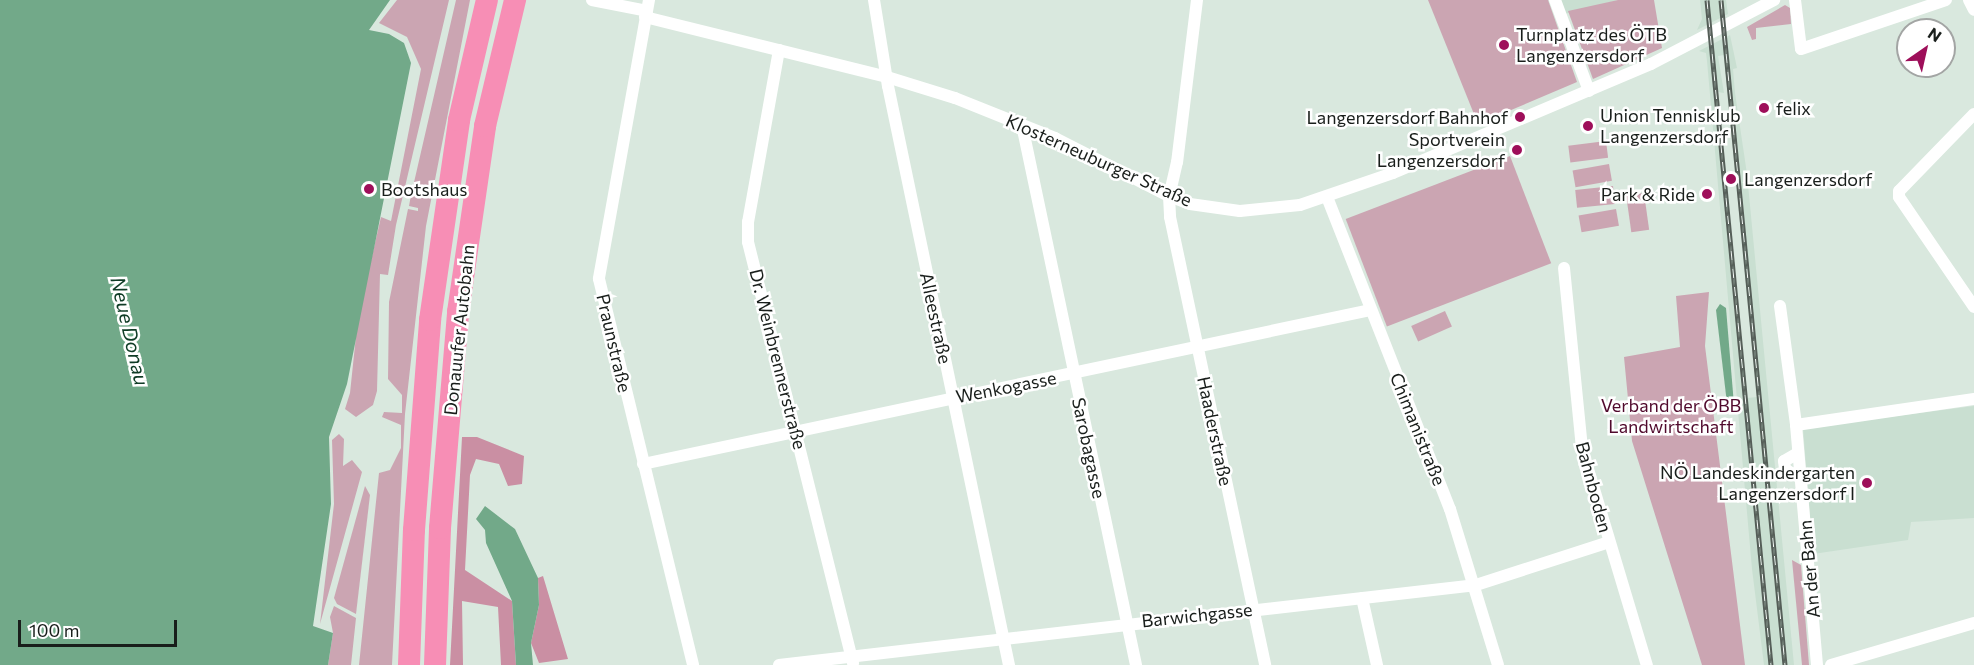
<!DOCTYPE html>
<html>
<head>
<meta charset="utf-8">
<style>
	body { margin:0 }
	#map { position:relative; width:1974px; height:665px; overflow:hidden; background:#d9e8de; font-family:Commissioner,sans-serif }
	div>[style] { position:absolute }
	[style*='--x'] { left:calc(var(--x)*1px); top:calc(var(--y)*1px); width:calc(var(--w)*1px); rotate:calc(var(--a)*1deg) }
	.built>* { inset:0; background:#c9dfd1 }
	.green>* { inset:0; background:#cba5b2; transform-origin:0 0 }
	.forest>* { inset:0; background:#ca8fa3 }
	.water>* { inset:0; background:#72a989 }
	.street>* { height:12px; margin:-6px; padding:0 6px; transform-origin:6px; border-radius:6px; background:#fff }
	.highway>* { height:22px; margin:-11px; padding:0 11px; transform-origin:11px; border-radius:11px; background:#f78eb5 }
	.rail>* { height:5px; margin-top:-2.5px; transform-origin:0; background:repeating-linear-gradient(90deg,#fff 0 9px,#555e58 0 18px); box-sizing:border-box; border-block:2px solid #555e58 }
	.dots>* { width:16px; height:16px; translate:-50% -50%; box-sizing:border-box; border:3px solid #fff; border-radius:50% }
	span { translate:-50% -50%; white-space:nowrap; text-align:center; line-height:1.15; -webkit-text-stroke:5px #fff; paint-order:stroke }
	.poi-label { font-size:18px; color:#191e1b }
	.left { translate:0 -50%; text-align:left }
	.right { translate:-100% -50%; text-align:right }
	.street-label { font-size:18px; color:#191e1b }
	.park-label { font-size:18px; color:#50092c }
	.water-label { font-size:20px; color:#0f3c26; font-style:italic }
	.north { position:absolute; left:1896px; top:18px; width:60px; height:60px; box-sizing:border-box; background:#fff; border:2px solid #a3a5a4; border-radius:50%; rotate:34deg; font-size:16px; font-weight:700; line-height:24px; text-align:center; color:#191e1b }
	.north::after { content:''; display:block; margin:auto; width:21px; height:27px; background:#9e0f5a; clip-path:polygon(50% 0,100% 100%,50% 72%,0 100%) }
	.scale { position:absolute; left:18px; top:620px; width:159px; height:27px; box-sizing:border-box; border:3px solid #191e1b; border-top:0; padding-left:8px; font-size:18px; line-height:21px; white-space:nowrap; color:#191e1b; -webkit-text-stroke:4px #fff; paint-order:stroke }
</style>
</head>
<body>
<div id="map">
	<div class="built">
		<div style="clip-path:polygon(1555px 0,1618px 0,1561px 15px)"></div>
		<div style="clip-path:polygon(1700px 0,1726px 0,1728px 14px,1697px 30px,1702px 19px)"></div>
		<div style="clip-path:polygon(evenodd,1730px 35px,1737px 68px,1733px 69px,1735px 93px,1747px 174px,1794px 665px,1764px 665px,1752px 569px,1707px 61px,1706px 53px,1699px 51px,1730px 35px,1724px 55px,1757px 397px,1747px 398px,1718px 92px,1724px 93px,1718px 56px,1724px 55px)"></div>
		<div style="clip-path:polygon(1974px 406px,1974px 518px,1911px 522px,1908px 540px,1813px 554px,1803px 428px)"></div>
	</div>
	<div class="green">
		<div style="clip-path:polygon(397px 0,449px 0,396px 225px,388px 275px,380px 274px,377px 391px,373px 405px,356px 417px,345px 409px,350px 393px,358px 317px,381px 217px,391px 221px,421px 69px,407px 37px,379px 23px)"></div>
		<div style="clip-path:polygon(456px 0,470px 0,426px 226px,405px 414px,392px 665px,359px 665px,379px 473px,390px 470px,401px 448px,401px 425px,382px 417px,384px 412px,402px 413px,402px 395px,388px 379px,389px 302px,408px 209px,418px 211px,418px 208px,409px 206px,411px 195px,421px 197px,421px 193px,412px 191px)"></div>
		<div style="clip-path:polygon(1428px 0,1548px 0,1577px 82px,1478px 124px)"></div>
		<div style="clip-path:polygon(1618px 0,1654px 0,1662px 48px,1593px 79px,1568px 11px)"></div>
		<div style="clip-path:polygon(1785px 5px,1790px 8px,1791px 24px,1756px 28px,1756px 39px,1752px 40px,1747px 27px)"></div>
		<div style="left:1606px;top:141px;width:17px;height:38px;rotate:83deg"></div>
		<div style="left:1510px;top:156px;width:115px;height:176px;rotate:69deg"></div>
		<div style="left:1609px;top:164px;width:17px;height:37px;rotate:80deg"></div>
		<div style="left:1613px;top:186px;width:18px;height:38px;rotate:84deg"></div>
		<div style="left:1644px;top:193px;width:37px;height:18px;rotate:82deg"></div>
		<div style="left:1616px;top:209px;width:17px;height:38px;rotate:80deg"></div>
		<div style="clip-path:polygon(1709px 292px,1705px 346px,1745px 665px,1702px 665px,1632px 441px,1624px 357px,1680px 347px,1676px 296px)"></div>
		<div style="left:1445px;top:311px;width:17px;height:37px;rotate:66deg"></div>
		<div style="clip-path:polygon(339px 434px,344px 439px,343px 466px,352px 460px,362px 472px,320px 624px,334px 504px,332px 440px)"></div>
		<div style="clip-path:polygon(365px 486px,370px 495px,356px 614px,337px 604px,334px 598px)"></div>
		<div style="clip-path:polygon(1792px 560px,1801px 565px,1809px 665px,1802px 665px)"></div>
		<div style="clip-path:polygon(334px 606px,356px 618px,351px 665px,328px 665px,333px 633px,330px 617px)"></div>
	</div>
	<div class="forest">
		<div style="clip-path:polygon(462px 437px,477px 437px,524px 456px,522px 484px,508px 486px,499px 464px,476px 459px,470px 475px,465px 570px,512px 601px,516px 665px,501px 665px,498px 607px,462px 601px,463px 665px,450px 665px)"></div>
		<div style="clip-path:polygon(543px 576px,568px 659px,539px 663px,531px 643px,539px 605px,538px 578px)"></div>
	</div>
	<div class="water">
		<div style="clip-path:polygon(0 0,390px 0,369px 30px,389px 34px,404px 43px,411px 63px,347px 384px,329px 437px,331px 504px,313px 626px,333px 633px,328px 665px,0 665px)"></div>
		<div style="clip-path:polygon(1720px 304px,1726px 308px,1734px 405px,1728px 412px,1716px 310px)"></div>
		<div style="clip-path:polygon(485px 506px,515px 529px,538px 578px,539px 605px,531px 643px,533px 665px,516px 665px,512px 601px,486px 543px,485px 530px,476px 519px)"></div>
	</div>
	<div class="street">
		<div style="--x:592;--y:0;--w:56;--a:11.3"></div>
		<div style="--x:649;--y:0;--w:283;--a:100.2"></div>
		<div style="--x:599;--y:279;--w:397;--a:76.3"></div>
		<div style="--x:874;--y:0;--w:87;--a:80.8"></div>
		<div style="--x:888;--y:86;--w:592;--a:78.2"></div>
		<div style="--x:1197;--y:0;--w:163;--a:97"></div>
		<div style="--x:1177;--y:162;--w:35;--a:103"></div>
		<div style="--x:1169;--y:196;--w:21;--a:87"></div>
		<div style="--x:1170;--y:217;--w:458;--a:78"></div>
		<div style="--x:1555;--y:0;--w:97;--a:69.5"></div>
		<div style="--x:1795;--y:0;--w:49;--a:83"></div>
		<div style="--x:1801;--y:49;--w:153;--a:-18.7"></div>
		<div style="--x:1969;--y:0;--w:11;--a:63"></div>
		<div style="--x:645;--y:17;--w:249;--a:13.9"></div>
		<div style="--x:887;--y:77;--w:71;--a:17.2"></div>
		<div style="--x:955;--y:98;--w:108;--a:21.8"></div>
		<div style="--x:1055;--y:138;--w:128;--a:27"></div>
		<div style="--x:1169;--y:196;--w:22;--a:21"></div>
		<div style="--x:1190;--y:204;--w:50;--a:8"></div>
		<div style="--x:1240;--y:211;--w:60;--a:-5.7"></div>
		<div style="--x:1300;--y:205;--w:98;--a:-19"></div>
		<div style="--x:1393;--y:173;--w:280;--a:-22.9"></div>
		<div style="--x:1651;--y:64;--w:139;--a:-27.5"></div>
		<div style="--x:779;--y:50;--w:175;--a:100.2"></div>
		<div style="--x:748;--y:222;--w:20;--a:90"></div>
		<div style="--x:748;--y:242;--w:434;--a:76"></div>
		<div style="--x:1974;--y:114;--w:107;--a:134.2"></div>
		<div style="--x:1899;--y:191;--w:6;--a:90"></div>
		<div style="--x:1899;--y:197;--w:133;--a:55.7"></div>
		<div style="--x:1022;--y:125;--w:552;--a:78.08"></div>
		<div style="--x:1327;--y:197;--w:335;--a:68.5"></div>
		<div style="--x:1450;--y:509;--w:163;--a:72.9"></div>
		<div style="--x:1564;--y:268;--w:182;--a:84.3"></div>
		<div style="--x:1582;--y:449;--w:226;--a:73.3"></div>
		<div style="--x:1780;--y:306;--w:120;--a:82.3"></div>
		<div style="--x:1796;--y:425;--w:241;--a:85"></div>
		<div style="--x:1796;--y:425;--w:180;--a:-8.3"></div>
		<div style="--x:1798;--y:453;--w:16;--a:150"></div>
		<div style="--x:1784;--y:461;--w:8;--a:83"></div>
		<div style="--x:1785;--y:469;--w:9;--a:32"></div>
		<div style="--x:1793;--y:474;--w:7;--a:-16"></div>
		<div style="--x:643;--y:464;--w:743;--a:-11.96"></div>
		<div style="--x:1362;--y:598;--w:69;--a:77.4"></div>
		<div style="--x:779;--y:665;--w:702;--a:-6.55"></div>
		<div style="--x:1476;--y:585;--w:140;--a:-17.9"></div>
		<div style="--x:1831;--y:665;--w:149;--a:-16.4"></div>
	</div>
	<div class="highway">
		<div style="--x:409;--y:665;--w:135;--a:-87.9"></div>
		<div style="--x:414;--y:530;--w:211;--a:-85.6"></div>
		<div style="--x:430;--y:320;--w:202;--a:-81.7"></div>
		<div style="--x:459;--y:120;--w:123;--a:-76.9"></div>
		<div style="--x:435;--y:665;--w:137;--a:-87.9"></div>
		<div style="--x:440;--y:528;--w:217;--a:-85.2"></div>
		<div style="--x:458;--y:312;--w:188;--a:-81.7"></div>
		<div style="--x:485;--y:126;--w:130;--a:-76.6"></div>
	</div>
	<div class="rail">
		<div style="--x:1707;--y:0;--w:668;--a:84.5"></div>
		<div style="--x:1721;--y:0;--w:668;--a:84.5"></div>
	</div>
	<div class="dots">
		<div style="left:1504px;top:45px;background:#9e0f5a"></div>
		<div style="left:1764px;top:108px;background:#9e0f5a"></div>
		<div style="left:1520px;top:117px;background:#9e0f5a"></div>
		<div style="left:1588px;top:126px;background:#9e0f5a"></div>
		<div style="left:1517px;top:150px;background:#9e0f5a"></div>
		<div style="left:1731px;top:179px;background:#9e0f5a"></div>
		<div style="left:369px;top:189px;background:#9e0f5a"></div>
		<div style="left:1707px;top:194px;background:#9e0f5a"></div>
		<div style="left:1867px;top:483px;background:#9e0f5a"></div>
	</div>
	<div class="poi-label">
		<span class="left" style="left:1516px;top:45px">Turnplatz des ÖTB<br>Langenzersdorf</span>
		<span class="left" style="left:1776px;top:108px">felix</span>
		<span class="left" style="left:1600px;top:126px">Union Tennisklub<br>Langenzersdorf</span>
		<span class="right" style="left:1508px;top:117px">Langenzersdorf Bahnhof</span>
		<span class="right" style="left:1505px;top:150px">Sportverein<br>Langenzersdorf</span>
		<span class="left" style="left:1744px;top:179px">Langenzersdorf</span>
		<span class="left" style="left:381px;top:189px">Bootshaus</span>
		<span class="right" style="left:1695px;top:194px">Park &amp; Ride</span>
		<span class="right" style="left:1855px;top:483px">NÖ Landeskindergarten<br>Langenzersdorf I</span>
	</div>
	<div class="street-label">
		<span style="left:1099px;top:160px;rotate:24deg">Klosterneuburger Straße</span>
		<span style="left:936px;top:318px;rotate:78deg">Alleestraße</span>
		<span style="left:459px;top:330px;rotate:-84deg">Donauufer Autobahn</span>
		<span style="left:614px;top:343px;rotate:77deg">Praunstraße</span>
		<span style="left:778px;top:359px;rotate:76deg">Dr. Weinbrennerstraße</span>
		<span style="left:1006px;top:387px;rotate:-11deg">Wenkogasse</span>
		<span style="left:1418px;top:429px;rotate:68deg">Chimanistraße</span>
		<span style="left:1215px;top:431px;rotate:78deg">Haaderstraße</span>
		<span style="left:1089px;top:448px;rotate:78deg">Sarobagasse</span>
		<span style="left:1594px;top:487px;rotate:75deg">Bahnboden</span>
		<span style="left:1809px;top:569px;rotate:-95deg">An der Bahn</span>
		<span style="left:1197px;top:615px;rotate:-6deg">Barwichgasse</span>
	</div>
	<div class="park-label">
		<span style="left:1671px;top:416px">Verband der ÖBB<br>Landwirtschaft</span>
	</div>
	<div class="water-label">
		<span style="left:130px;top:331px;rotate:77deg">Neue Donau</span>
	</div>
	<div class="north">N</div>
	<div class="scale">100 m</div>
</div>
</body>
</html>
